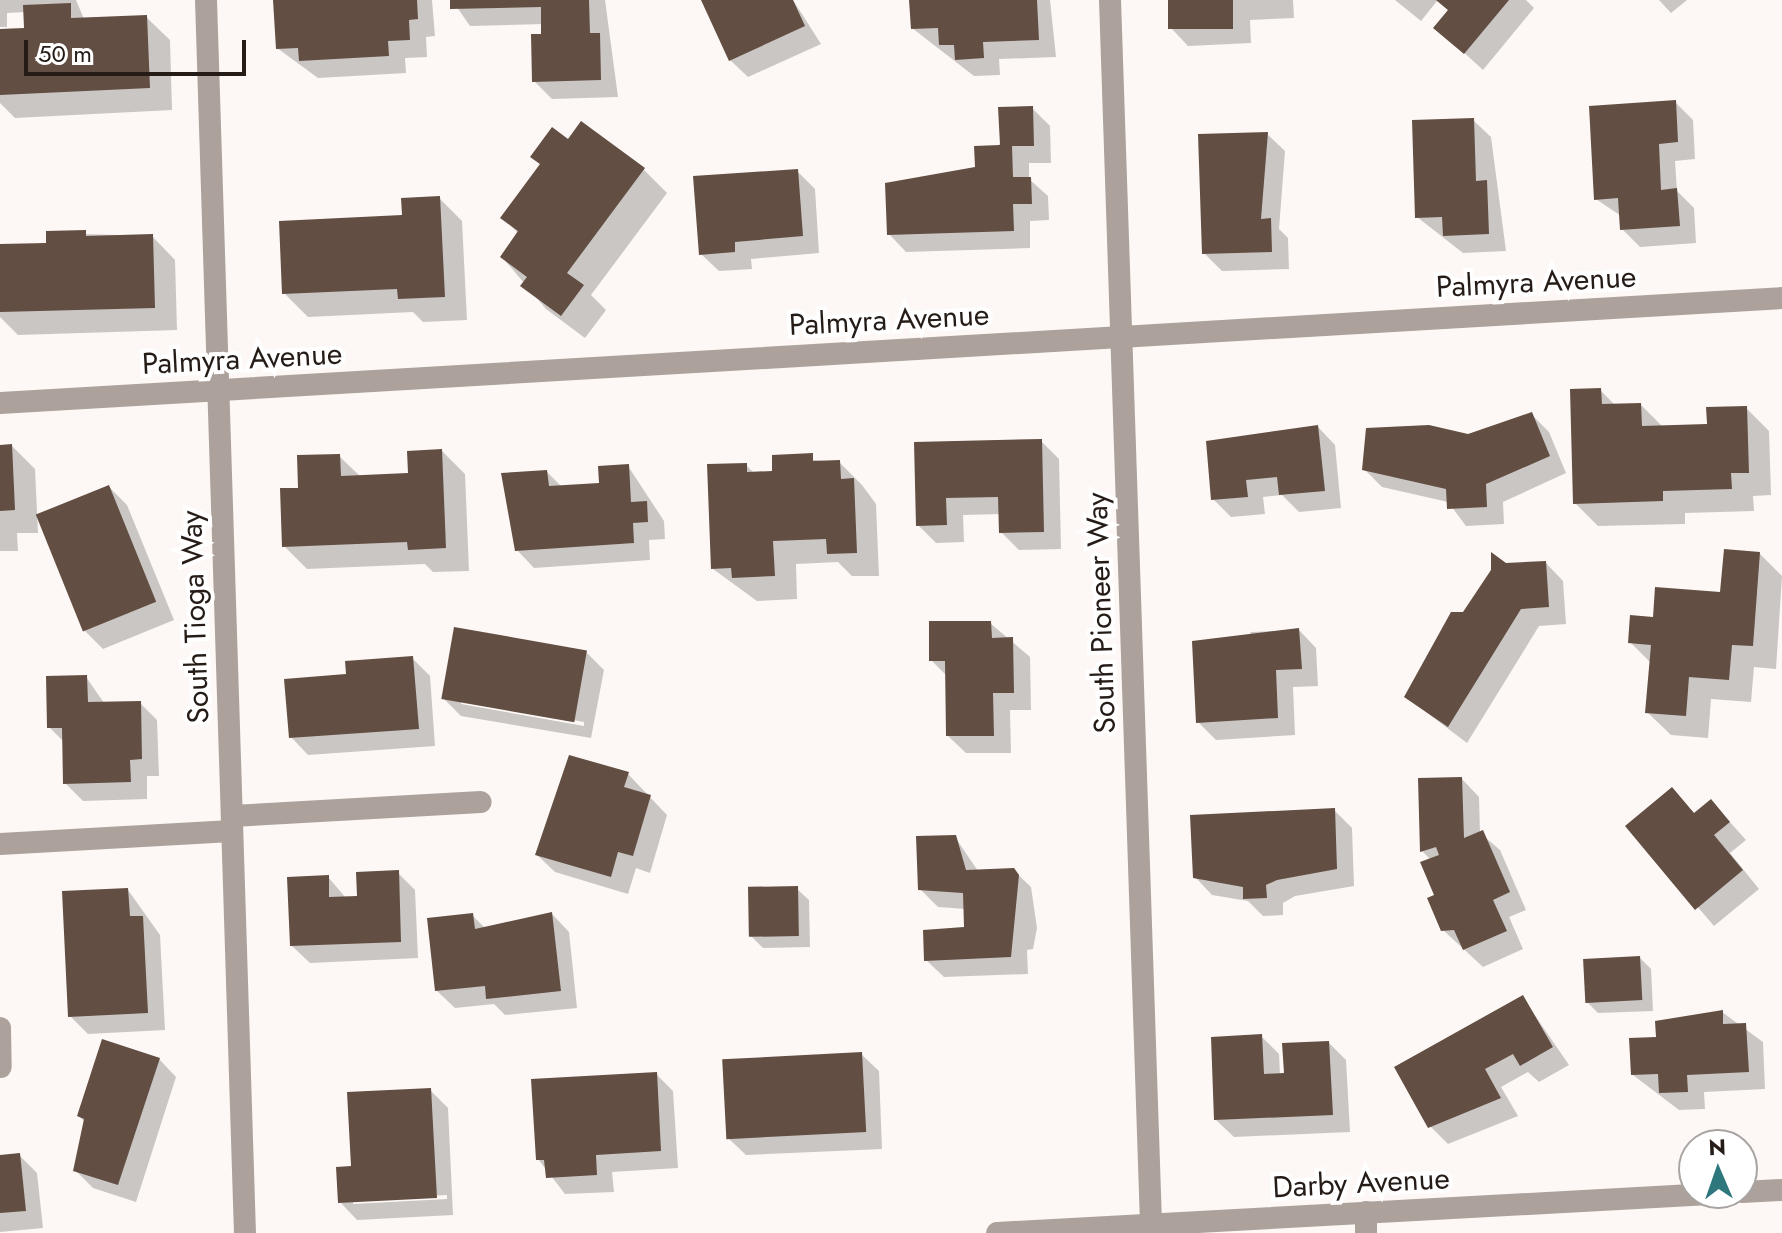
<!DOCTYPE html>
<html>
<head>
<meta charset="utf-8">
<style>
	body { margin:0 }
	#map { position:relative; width:1782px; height:1233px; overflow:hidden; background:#fdf8f5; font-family:Jost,sans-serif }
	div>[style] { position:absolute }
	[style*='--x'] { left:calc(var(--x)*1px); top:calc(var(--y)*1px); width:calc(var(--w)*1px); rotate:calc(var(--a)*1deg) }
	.shadow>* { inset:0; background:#0003 }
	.building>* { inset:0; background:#624e42; transform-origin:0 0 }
	.minor>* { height:22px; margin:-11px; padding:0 11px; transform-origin:11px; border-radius:11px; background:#aca19b }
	span { translate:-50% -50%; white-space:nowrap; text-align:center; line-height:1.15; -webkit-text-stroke:8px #fff; paint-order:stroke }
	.street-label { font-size:30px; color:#251c17 }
	.north { position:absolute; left:1678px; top:1129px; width:80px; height:80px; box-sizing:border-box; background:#fff; border:2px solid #a8a4a2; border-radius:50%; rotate:358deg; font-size:22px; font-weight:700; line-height:32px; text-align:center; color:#251c17 }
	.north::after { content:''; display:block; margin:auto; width:28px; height:36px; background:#2e777d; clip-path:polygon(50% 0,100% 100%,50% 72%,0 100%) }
	.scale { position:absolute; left:24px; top:40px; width:222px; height:36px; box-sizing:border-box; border:4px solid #251c17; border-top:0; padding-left:10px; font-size:24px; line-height:28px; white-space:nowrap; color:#251c17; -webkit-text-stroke:6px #fff; paint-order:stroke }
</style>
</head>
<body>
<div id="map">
	<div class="shadow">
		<div style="clip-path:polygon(0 0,76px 0,84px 19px,146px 17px,170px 40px,172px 110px,15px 118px,0 103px,0 31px,26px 30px,25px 12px,7px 13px,7px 27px,0 27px)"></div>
		<div style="clip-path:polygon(275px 0,432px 0,435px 36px,426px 37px,427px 57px,405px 58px,406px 73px,318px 78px,277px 48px)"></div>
		<div style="clip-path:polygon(452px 0,605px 0,618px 97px,552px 99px,534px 81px,543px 24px,470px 26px)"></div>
		<div style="clip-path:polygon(703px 0,793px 0,821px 44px,748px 77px,730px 60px)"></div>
		<div style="clip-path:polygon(911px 0,1050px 0,1056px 57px,999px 59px,1000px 75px,974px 76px,912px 28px)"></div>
		<div style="clip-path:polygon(1170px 0,1293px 0,1294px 18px,1250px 20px,1251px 43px,1188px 46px,1171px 28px)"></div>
		<div style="clip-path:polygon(1395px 0,1526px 0,1534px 8px,1483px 70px,1436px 27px,1449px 11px,1437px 1px,1421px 21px)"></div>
		<div style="clip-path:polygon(1659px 0,1687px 0,1671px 13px)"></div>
		<div style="clip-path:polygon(1675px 102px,1693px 120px,1695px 159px,1675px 161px,1677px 191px,1694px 208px,1696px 243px,1640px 247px,1622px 229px,1621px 216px,1596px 199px)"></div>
		<div style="clip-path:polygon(1032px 108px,1050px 126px,1051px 163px,1029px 163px,1029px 179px,1048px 196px,1049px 220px,1030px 221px,1030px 248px,906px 252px,889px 234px,977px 169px)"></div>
		<div style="clip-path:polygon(1473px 120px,1491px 137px,1506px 251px,1463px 253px,1417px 217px)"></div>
		<div style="clip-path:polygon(1267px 134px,1285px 151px,1279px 229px,1288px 238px,1289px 269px,1222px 271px,1204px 253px)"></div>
		<div style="clip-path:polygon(569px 142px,644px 170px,667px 193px,591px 295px,606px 310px,585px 338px,546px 309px,502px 257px,519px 234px,503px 218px,541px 166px,533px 157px)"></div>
		<div style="clip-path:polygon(797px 171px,815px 189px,819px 253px,751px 259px,752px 269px,719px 271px,701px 254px)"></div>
		<div style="clip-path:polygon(439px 198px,462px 221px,467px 320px,423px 322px,413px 312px,308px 317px,284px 293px)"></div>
		<div style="clip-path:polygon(48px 233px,152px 236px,175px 260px,177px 330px,18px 335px,0 317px,0 246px,49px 245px)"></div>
		<div style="clip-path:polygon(1600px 390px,1616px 406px,1641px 405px,1663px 427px,1709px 426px,1746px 408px,1769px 431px,1771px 495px,1753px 496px,1754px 511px,1685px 513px,1685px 524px,1598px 526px,1575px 503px)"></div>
		<div style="clip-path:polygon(1531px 414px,1549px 432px,1566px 473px,1503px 502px,1504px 524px,1466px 526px,1448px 502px,1382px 487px,1364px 469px)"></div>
		<div style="clip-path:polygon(1318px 427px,1335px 445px,1341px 508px,1299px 512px,1282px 495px,1263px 497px,1265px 514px,1231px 517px,1213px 499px)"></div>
		<div style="clip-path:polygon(1042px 442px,1059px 459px,1061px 549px,1019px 550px,1001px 532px,1001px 514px,963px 515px,964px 542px,936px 543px,918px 525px,916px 444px)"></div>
		<div style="clip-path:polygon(12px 446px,35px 469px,38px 533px,17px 533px,18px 551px,0 551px,0 447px)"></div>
		<div style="clip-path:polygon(442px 451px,465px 474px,469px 571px,433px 572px,425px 564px,307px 569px,284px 546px,300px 489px,339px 456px,361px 477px,410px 475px)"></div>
		<div style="clip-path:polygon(774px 457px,839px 462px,862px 485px,876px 504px,879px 576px,852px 576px,838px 562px,796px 564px,797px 599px,757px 601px,713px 569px,746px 465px,755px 474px,774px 473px)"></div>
		<div style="clip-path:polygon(628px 466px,664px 521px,665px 539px,649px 540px,650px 560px,534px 568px,517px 550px,503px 474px,547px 472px,562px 487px,601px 485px)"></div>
		<div style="clip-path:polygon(109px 487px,127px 505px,174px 620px,103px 649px,85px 631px)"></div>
		<div style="clip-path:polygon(1760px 554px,1782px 576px,1776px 669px,1754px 667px,1751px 702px,1711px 699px,1708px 738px,1671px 735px,1647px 712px,1651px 663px,1630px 642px,1655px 619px,1722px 594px)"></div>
		<div style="clip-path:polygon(1546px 563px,1563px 581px,1566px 624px,1539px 626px,1467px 743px,1406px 697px,1453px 614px,1464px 614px,1506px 565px)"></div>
		<div style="clip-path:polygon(990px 623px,1030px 657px,1031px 710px,1010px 710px,1011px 753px,966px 753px,948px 736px,947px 676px,931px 660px)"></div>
		<div style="clip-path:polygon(1299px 630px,1316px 648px,1318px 686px,1293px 687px,1295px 735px,1216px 740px,1198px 722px,1251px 632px)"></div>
		<div style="clip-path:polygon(evenodd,586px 652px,604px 670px,591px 738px,461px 716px,443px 698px,586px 652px,461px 700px,584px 722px,584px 726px,461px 704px,461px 700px)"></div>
		<div style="clip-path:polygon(412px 658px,430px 676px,435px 746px,308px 755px,291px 737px,348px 676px)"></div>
		<div style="clip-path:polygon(86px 677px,104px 703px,140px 703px,157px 720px,159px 776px,147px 776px,147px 799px,83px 801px,65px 783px,64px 742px,49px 727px)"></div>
		<div style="clip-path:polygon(628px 774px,667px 815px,650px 873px,636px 868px,628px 894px,555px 872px,537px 855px)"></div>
		<div style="clip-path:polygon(1462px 779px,1479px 797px,1480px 833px,1500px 850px,1526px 910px,1509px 917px,1523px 949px,1483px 967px,1443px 930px,1431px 860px,1422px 851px)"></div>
		<div style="clip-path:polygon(1672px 790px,1695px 814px,1711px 801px,1746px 840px,1730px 853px,1759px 889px,1714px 926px,1628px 826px)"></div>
		<div style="clip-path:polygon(1334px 810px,1352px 828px,1354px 886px,1295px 896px,1283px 903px,1283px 915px,1263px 916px,1248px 901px,1212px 895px,1195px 877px)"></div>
		<div style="clip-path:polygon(955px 837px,978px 871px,1013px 870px,1031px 887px,1037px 928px,1033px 949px,1027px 950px,1028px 974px,944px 977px,926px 960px,966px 929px,966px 909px,938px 907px,920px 889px)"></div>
		<div style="clip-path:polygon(398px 873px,415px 890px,418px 958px,310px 963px,292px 946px,328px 877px,346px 898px,359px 898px)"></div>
		<div style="clip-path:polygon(797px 889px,809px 900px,810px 947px,763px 948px,751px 936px)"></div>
		<div style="clip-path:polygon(128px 890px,160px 935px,165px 1030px,88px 1034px,70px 1016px)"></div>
		<div style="clip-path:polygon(552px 914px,569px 932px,577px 1008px,505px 1015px,494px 1004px,455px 1008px,437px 991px,472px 915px,486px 929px)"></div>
		<div style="clip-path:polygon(1640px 958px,1651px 969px,1653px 1011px,1598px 1013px,1587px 1002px)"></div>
		<div style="clip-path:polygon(1523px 998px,1569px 1065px,1539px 1082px,1528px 1072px,1501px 1087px,1518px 1116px,1448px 1144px,1430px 1126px)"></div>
		<div style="clip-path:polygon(1722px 1012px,1763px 1042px,1765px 1089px,1704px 1092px,1705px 1109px,1679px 1110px,1633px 1075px,1658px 1039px,1700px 1021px,1700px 1014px)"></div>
		<div style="clip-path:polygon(1261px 1036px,1279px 1054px,1280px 1075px,1329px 1043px,1346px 1060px,1350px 1132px,1234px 1137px,1216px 1120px)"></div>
		<div style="clip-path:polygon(861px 1054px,879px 1071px,882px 1149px,746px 1155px,728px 1138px)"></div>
		<div style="clip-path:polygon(159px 1059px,176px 1077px,136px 1202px,93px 1188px,75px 1170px,85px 1122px,79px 1116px)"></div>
		<div style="clip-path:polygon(656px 1074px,673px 1091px,678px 1168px,612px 1172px,614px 1192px,565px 1194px,538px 1159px)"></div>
		<div style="clip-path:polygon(evenodd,430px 1090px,448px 1108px,453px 1215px,357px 1220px,340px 1202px,353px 1168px,430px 1090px,447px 1195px,447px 1199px,353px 1204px,353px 1200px,447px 1195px)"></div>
		<div style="clip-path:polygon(19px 1155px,37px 1173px,43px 1228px,0 1232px,0 1158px)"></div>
	</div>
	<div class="building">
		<div style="clip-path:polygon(273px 0,417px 0,418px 19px,409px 20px,410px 40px,388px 41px,389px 56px,299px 61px,298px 48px,276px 49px)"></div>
		<div style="clip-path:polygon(450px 0,589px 0,590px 33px,600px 33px,601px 80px,532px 82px,531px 34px,541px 34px,541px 7px,450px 9px)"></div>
		<div style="clip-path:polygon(701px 0,793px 0,805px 26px,729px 61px)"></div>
		<div style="clip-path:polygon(909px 0,1037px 0,1039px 40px,983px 42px,984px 58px,955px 60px,954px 45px,939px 45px,938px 28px,911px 29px)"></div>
		<div style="left:1168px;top:0;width:65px;height:29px"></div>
		<div style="clip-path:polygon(1436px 0,1509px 0,1464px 54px,1433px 28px,1448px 10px)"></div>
		<div style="clip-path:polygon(71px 3px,71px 18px,147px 15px,150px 88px,0 95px,0 29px,24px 28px,23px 5px)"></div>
		<div style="clip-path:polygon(1676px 100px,1678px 142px,1659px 144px,1661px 190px,1677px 188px,1680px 226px,1620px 230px,1618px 198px,1594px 200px,1589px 106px)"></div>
		<div style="clip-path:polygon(1033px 106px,1034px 146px,1012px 146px,1013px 177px,1031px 177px,1032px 204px,1013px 204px,1014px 231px,887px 235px,885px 183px,975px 167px,974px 146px,1000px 145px,998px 107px)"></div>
		<div style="clip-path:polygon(1474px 118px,1476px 181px,1487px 180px,1489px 234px,1443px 236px,1442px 217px,1415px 218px,1412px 120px)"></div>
		<div style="clip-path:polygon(581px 121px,645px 168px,567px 273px,584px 285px,561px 316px,520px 286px,527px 277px,500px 257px,518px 231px,500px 218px,540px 164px,530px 157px,552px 127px,568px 139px)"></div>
		<div style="clip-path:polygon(1268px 132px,1261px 219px,1271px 218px,1272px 252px,1202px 254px,1198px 134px)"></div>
		<div style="clip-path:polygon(798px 169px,803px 236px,735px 242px,735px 252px,699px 255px,693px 176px)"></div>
		<div style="clip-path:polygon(440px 196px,445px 297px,398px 299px,397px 289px,282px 294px,279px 221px,402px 215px,401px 198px)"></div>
		<div style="clip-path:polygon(86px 230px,86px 236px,153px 234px,155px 308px,0 312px,0 244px,46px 243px,46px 231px)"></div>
		<div style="clip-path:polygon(1601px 388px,1602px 404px,1641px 403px,1642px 426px,1707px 424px,1706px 407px,1747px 406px,1749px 473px,1731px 473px,1732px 489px,1663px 491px,1663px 501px,1573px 504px,1570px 389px)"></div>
		<div style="clip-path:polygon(1532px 412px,1550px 456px,1486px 484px,1487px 507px,1447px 509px,1446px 489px,1362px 470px,1366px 428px,1429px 425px,1468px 434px)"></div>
		<div style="clip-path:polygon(1318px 425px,1325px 491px,1279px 495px,1277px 477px,1246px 480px,1248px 497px,1211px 500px,1206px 441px)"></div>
		<div style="clip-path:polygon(1042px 439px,1044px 532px,999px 533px,998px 497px,946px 498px,947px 525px,916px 526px,914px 442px)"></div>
		<div style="clip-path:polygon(12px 444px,15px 510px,0 511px,0 445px)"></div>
		<div style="clip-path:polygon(442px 449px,446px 548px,408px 550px,407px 542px,282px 547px,280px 488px,298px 488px,297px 455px,340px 454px,341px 476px,408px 473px,407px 451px)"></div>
		<div style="clip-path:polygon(813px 453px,813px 461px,840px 460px,841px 479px,854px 478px,857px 553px,827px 554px,826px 539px,773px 541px,775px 576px,732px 578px,731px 568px,711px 569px,707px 464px,747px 463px,747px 472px,772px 471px,772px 455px)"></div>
		<div style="clip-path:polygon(629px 464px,631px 502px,647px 501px,648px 522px,633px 523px,634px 543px,515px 551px,501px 473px,547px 470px,549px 486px,599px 483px,598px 466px)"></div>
		<div style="left:109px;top:485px;width:126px;height:79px;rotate:68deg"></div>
		<div style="clip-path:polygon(1724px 549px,1760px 552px,1753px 646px,1732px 645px,1729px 680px,1689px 677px,1686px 716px,1645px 713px,1651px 645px,1628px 643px,1630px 615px,1653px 617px,1655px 587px,1720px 592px)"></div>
		<div style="clip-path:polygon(1491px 552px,1506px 563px,1546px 561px,1549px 607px,1521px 609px,1448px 727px,1404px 697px,1451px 612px,1463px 612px,1491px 570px)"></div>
		<div style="clip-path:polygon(929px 621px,991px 621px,992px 638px,1013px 637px,1014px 693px,993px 693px,994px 736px,946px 736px,945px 661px,929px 661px)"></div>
		<div style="left:454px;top:627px;width:135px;height:73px;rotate:10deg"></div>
		<div style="clip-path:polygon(1299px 628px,1302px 669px,1276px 670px,1278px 718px,1196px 723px,1192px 641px)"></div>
		<div style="clip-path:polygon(413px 656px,419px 729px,289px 738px,284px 679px,346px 674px,345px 661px)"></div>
		<div style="clip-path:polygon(87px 675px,88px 702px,141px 701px,142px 759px,130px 760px,131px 782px,63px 784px,62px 728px,47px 728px,46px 676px)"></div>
		<div style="clip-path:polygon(569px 755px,629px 772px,624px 787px,651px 795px,633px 856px,618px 852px,611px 877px,535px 855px)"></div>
		<div style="clip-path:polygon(1462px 777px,1464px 838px,1483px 830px,1510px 892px,1493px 900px,1507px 931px,1463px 950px,1454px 930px,1441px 931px,1427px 898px,1434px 895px,1420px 862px,1439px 855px,1436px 847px,1420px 852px,1418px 778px)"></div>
		<div style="clip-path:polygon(1672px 787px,1694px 813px,1711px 799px,1730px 822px,1714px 835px,1743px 870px,1695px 910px,1625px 826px)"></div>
		<div style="clip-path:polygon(1335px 808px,1337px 869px,1277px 880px,1266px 885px,1267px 898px,1243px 899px,1243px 887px,1193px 878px,1190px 815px)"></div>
		<div style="clip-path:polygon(956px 835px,966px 870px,1014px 868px,1019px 875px,1011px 957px,924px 961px,923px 930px,964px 927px,963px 893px,918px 890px,916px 836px)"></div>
		<div style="clip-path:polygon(399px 870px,401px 942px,290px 946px,287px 877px,329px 875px,329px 897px,357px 896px,356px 872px)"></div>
		<div style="left:798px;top:886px;width:50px;height:50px;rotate:89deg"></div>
		<div style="clip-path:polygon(128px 888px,130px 916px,143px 916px,148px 1013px,68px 1017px,62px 891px)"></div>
		<div style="clip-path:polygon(552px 912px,561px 991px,486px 999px,485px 986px,435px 991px,427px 918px,473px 913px,475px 929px)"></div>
		<div style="left:1640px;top:956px;width:44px;height:57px;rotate:87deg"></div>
		<div style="clip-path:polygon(1523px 995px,1553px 1047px,1520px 1066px,1513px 1054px,1485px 1069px,1501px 1098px,1428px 1128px,1394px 1067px)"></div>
		<div style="clip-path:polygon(1723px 1010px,1723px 1024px,1746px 1023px,1749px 1072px,1687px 1075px,1688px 1092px,1659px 1093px,1658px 1074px,1631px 1075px,1629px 1038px,1656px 1037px,1655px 1021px)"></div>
		<div style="clip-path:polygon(1262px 1034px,1264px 1074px,1284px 1073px,1282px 1043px,1329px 1041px,1333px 1115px,1214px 1120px,1211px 1037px)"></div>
		<div style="clip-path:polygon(102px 1039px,160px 1058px,118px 1185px,73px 1171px,84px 1119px,77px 1116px)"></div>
		<div style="left:862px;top:1052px;width:80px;height:140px;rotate:87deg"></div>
		<div style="clip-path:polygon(657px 1072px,661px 1151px,596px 1155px,597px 1175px,546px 1178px,544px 1160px,536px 1160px,531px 1079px)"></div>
		<div style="clip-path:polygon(431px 1088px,437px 1198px,338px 1203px,336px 1167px,351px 1166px,347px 1092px)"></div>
		<div style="clip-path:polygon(20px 1153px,26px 1211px,0 1213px,0 1155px)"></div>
	</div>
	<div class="minor">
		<div style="--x:206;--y:0;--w:1234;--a:88.19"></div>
		<div style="--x:1110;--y:0;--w:1225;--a:88.08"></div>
		<div style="--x:0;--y:403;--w:1785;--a:-3.37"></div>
		<div style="--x:232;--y:816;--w:249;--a:-3.2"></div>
		<div style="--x:0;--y:844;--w:232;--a:-3.2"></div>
		<div style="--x:0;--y:1028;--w:39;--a:89"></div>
		<div style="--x:1742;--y:1192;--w:40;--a:-2.9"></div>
		<div style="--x:1366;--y:1212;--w:21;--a:90"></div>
		<div style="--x:997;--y:1233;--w:732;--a:-3.13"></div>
	</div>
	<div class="street-label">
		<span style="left:1536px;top:282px;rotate:-3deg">Palmyra Avenue</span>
		<span style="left:889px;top:320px;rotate:-3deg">Palmyra Avenue</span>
		<span style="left:242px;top:359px;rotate:-3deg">Palmyra Avenue</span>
		<span style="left:1101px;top:613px;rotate:-92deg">South Pioneer Way</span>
		<span style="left:195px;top:617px;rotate:-92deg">South Tioga Way</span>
		<span style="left:1361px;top:1183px;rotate:-3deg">Darby Avenue</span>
	</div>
	<div class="north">N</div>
	<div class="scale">50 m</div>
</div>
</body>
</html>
